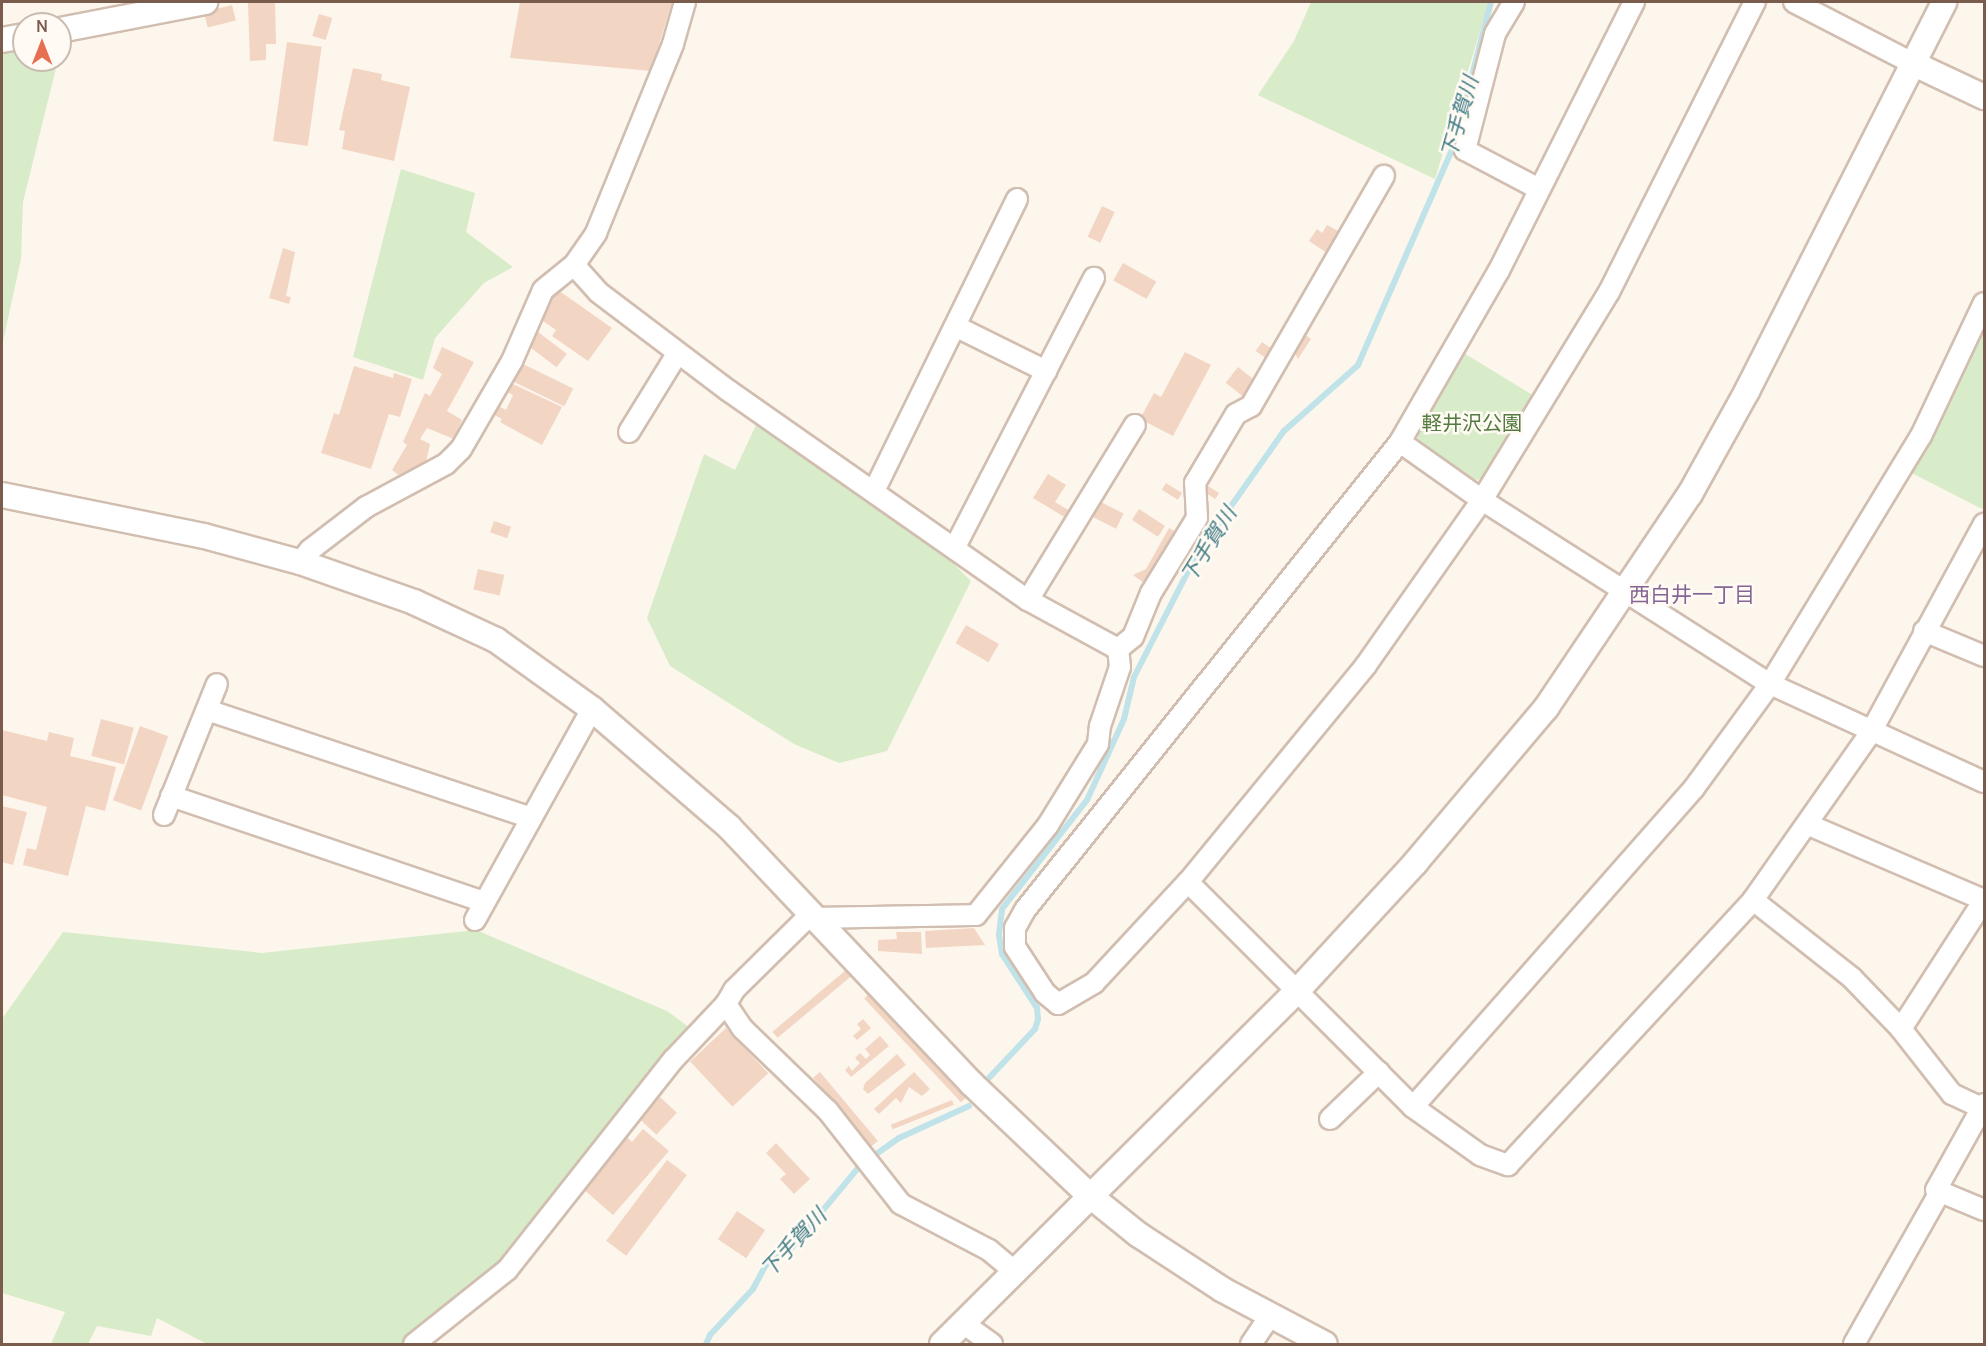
<!DOCTYPE html>
<html>
<head>
<meta charset="utf-8">
<style>
	body { margin:0 }
	#map { position:relative; width:1986px; height:1346px; overflow:hidden; background:#fdf6ec; font-family:Manrope,"Noto Sans JP",sans-serif }
	div>[style] { position:absolute }
	[style*='--x'] { left:calc(var(--x)*1px); top:calc(var(--y)*1px); width:calc(var(--w)*1px); rotate:calc(var(--a)*1deg) }
	.green>* { inset:0; background:#d8ecc9 }
	.stream>* { height:6px; margin:-3px; padding:0 3px; transform-origin:3px; border-radius:3px; background:#bfe3e8 }
	.building>* { inset:0; background:#f3d5c3; transform-origin:0 0 }
	.roads { filter:drop-shadow(2px 0 #d1beb0) drop-shadow(-2px 0 #d1beb0) drop-shadow(0 2px #d1beb0) drop-shadow(0 -2px #d1beb0) }
	.minor>* { height:20px; margin:-10px; padding:0 10px; transform-origin:10px; border-radius:10px; background:#fff }
	.tertiary>* { height:24px; margin:-12px; padding:0 12px; transform-origin:12px; border-radius:12px; background:#fff }
	span { translate:-50% -50%; white-space:nowrap; text-align:center; line-height:1.15; -webkit-text-stroke:5px #fffaf3; paint-order:stroke }
	.park-label { font-size:20px; color:#537a41 }
	.water-label { font-size:21px; color:#437c86; font-style:italic }
	.neighbourhood-label { font-size:21px; color:#846695 }
	.frame { position:absolute; inset:0; border:3px solid #7a5c4d; pointer-events:none }
	.north { position:absolute; left:12px; top:12px; width:60px; height:60px; box-sizing:border-box; background:#fffaf3; border:2px solid #cabbb1; border-radius:50%; rotate:0deg; font-size:16px; font-weight:700; line-height:24px; text-align:center; color:#7a5c4d }
	.north::after { content:''; display:block; margin:auto; width:21px; height:27px; background:#e76f51; clip-path:polygon(50% 0,100% 100%,50% 72%,0 100%) }
</style>
</head>
<body>
<div id="map">
	<div class="green">
		<div style="clip-path:polygon(1311px 2px,1489px 2px,1435px 179px,1258px 95px,1294px 41px)"></div>
		<div style="clip-path:polygon(24px 49px,24px 60px,58px 60px,23px 202px,21px 259px,2px 346px,2px 53px)"></div>
		<div style="clip-path:polygon(401px 169px,475px 193px,466px 232px,513px 267px,484px 283px,435px 338px,423px 380px,353px 357px)"></div>
		<div style="clip-path:polygon(1984px 315px,1984px 506px,1982px 509px,1904px 469px)"></div>
		<div style="clip-path:polygon(1462px 352px,1539px 399px,1490px 477px,1476px 480px,1419px 442px,1416px 427px)"></div>
		<div style="clip-path:polygon(756px 425px,938px 548px,971px 581px,887px 751px,839px 763px,794px 744px,670px 666px,647px 618px,704px 454px,735px 470px)"></div>
		<div style="clip-path:polygon(476px 930px,667px 1011px,693px 1030px,657px 1068px,479px 1285px,406px 1341px,400px 1344px,207px 1344px,157px 1318px,151px 1336px,97px 1326px,88px 1344px,51px 1344px,65px 1312px,2px 1293px,2px 1019px,63px 932px,262px 953px)"></div>
	</div>
	<div class="stream">
		<div style="--x:987;--y:1080;--w:70;--a:-46.7"></div>
		<div style="--x:1035;--y:1029;--w:10;--a:-73"></div>
		<div style="--x:1038;--y:1019;--w:11;--a:-95"></div>
		<div style="--x:1037;--y:1008;--w:64;--a:-122.9"></div>
		<div style="--x:1002;--y:954;--w:20;--a:-99"></div>
		<div style="--x:999;--y:934;--w:25;--a:-83"></div>
		<div style="--x:1002;--y:909;--w:138;--a:-52.1"></div>
		<div style="--x:1087;--y:800;--w:89;--a:-65.4"></div>
		<div style="--x:1124;--y:719;--w:43;--a:-76.6"></div>
		<div style="--x:1134;--y:677;--w:136;--a:-62.9"></div>
		<div style="--x:1196;--y:556;--w:153;--a:-54.9"></div>
		<div style="--x:1284;--y:431;--w:99;--a:-41.7"></div>
		<div style="--x:1358;--y:365;--w:240;--a:-66.4"></div>
		<div style="--x:1454;--y:145;--w:148;--a:-75.5"></div>
		<div style="--x:872;--y:1157;--w:33;--a:-35"></div>
		<div style="--x:899;--y:1138;--w:77;--a:-24.6"></div>
		<div style="--x:706;--y:1344;--w:10;--a:-66"></div>
		<div style="--x:710;--y:1335;--w:63;--a:-46.9"></div>
		<div style="--x:753;--y:1289;--w:27;--a:-62"></div>
		<div style="--x:766;--y:1265;--w:28;--a:-32"></div>
		<div style="--x:790;--y:1250;--w:107;--a:-50.3"></div>
	</div>
	<div class="building">
		<div style="clip-path:polygon(275px 2px,276px 44px,266px 44px,266px 60px,250px 61px,248px 3px)"></div>
		<div style="clip-path:polygon(520px 2px,672px 2px,651px 71px,510px 58px)"></div>
		<div style="left:232px;top:5px;width:16px;height:29px;rotate:76deg"></div>
		<div style="left:319px;top:14px;width:14px;height:23px;rotate:17deg"></div>
		<div style="left:287px;top:42px;width:35px;height:100px;rotate:8deg"></div>
		<div style="clip-path:polygon(353px 68px,382px 74px,381px 80px,410px 87px,394px 161px,342px 149px,345px 131px,339px 130px)"></div>
		<div style="left:1102px;top:206px;width:14px;height:34px;rotate:25deg"></div>
		<div style="clip-path:polygon(1327px 225px,1340px 232px,1327px 253px,1309px 241px,1317px 229px,1322px 233px)"></div>
		<div style="clip-path:polygon(283px 248px,295px 252px,286px 296px,291px 297px,289px 304px,269px 298px)"></div>
		<div style="left:1123px;top:263px;width:38px;height:20px;rotate:29deg"></div>
		<div style="clip-path:polygon(558px 290px,612px 328px,588px 361px,552px 336px,556px 330px,534px 315px,549px 294px,553px 297px)"></div>
		<div style="left:534px;top:329px;width:41px;height:17px;rotate:37deg"></div>
		<div style="clip-path:polygon(1303px 333px,1311px 339px,1298px 359px,1293px 349px)"></div>
		<div style="left:1262px;top:342px;width:16px;height:11px;rotate:35deg"></div>
		<div style="clip-path:polygon(442px 347px,474px 362px,447px 411px,462px 420px,454px 439px,427px 428px,420px 439px,430px 444px,426px 462px,400px 476px,392px 470px,407px 445px,403px 442px,425px 393px,430px 396px,442px 374px,433px 368px)"></div>
		<div style="clip-path:polygon(1185px 352px,1211px 365px,1173px 436px,1140px 419px,1154px 393px,1161px 397px)"></div>
		<div style="left:521px;top:363px;width:58px;height:20px;rotate:26deg"></div>
		<div style="clip-path:polygon(354px 366px,393px 378px,394px 373px,412px 379px,400px 417px,389px 414px,371px 469px,321px 453px,334px 413px,339px 415px)"></div>
		<div style="left:1238px;top:367px;width:23px;height:20px;rotate:38deg"></div>
		<div style="clip-path:polygon(504px 380px,562px 407px,542px 445px,500px 422px,502px 419px,487px 411px,492px 403px,506px 410px,513px 395px,499px 388px)"></div>
		<div style="clip-path:polygon(1048px 474px,1066px 485px,1055px 502px,1070px 511px,1066px 518px,1033px 498px)"></div>
		<div style="left:1166px;top:483px;width:19px;height:8px;rotate:32deg"></div>
		<div style="left:1203px;top:483px;width:19px;height:7px;rotate:32deg"></div>
		<div style="left:1097px;top:500px;width:30px;height:17px;rotate:27deg"></div>
		<div style="left:1139px;top:509px;width:31px;height:13px;rotate:33deg"></div>
		<div style="left:494px;top:521px;width:18px;height:12px;rotate:19deg"></div>
		<div style="clip-path:polygon(1169px 528px,1178px 533px,1147px 585px,1133px 575px,1146px 569px)"></div>
		<div style="left:478px;top:569px;width:27px;height:21px;rotate:13deg"></div>
		<div style="left:966px;top:625px;width:38px;height:21px;rotate:30deg"></div>
		<div style="left:101px;top:719px;width:34px;height:38px;rotate:15deg"></div>
		<div style="left:140px;top:726px;width:30px;height:79px;rotate:20deg"></div>
		<div style="clip-path:polygon(2px 730px,47px 741px,49px 732px,74px 738px,70px 756px,116px 767px,105px 811px,86px 806px,68px 876px,23px 865px,27px 848px,36px 850px,47px 807px,2px 795px)"></div>
		<div style="clip-path:polygon(2px 806px,27px 812px,13px 865px,2px 862px)"></div>
		<div style="clip-path:polygon(974px 928px,985px 945px,926px 948px,925px 931px)"></div>
		<div style="clip-path:polygon(896px 932px,921px 932px,922px 954px,878px 951px,878px 940px,897px 939px)"></div>
		<div style="left:846px;top:970px;width:8px;height:96px;rotate:50deg"></div>
		<div style="left:870px;top:993px;width:142px;height:8px;rotate:47deg"></div>
		<div style="clip-path:polygon(863px 1019px,871px 1028px,857px 1040px,853px 1036px,861px 1029px,857px 1024px)"></div>
		<div style="left:726px;top:1028px;width:62px;height:49px;rotate:47deg"></div>
		<div style="clip-path:polygon(880px 1036px,889px 1046px,851px 1077px,845px 1070px,849px 1066px,852px 1071px,860px 1063px,855px 1058px,860px 1053px,866px 1059px,870px 1055px,865px 1049px)"></div>
		<div style="clip-path:polygon(897px 1054px,906px 1065px,868px 1094px,863px 1089px,865px 1083px)"></div>
		<div style="left:820px;top:1072px;width:90px;height:9px;rotate:50deg"></div>
		<div style="clip-path:polygon(914px 1072px,930px 1089px,922px 1096px,909px 1087px,901px 1103px,896px 1098px,879px 1114px,874px 1109px)"></div>
		<div style="left:660px;top:1097px;width:23px;height:30px;rotate:43deg"></div>
		<div style="left:952px;top:1100px;width:5px;height:66px;rotate:68deg"></div>
		<div style="clip-path:polygon(643px 1129px,669px 1151px,613px 1215px,582px 1188px,626px 1136px,632px 1142px)"></div>
		<div style="clip-path:polygon(776px 1143px,810px 1179px,794px 1194px,780px 1179px,786px 1174px,766px 1153px)"></div>
		<div style="left:667px;top:1160px;width:25px;height:101px;rotate:37deg"></div>
		<div style="left:737px;top:1211px;width:34px;height:34px;rotate:34deg"></div>
	</div>
	<div class="roads">
		<div class="minor">
			<div style="--x:1514;--y:2;--w:37;--a:121"></div>
			<div style="--x:1495;--y:34;--w:120;--a:104.5"></div>
			<div style="--x:1465;--y:150;--w:84;--a:27.8"></div>
			<div style="--x:1634;--y:2;--w:302;--a:116.7"></div>
			<div style="--x:1498;--y:272;--w:196;--a:120"></div>
			<div style="--x:1400;--y:442;--w:600;--a:128.7"></div>
			<div style="--x:1025;--y:910;--w:21;--a:119"></div>
			<div style="--x:1015;--y:928;--w:19;--a:90"></div>
			<div style="--x:1015;--y:947;--w:55;--a:56.9"></div>
			<div style="--x:1045;--y:993;--w:17;--a:40"></div>
			<div style="--x:1058;--y:1004;--w:42;--a:-30.3"></div>
			<div style="--x:1094;--y:983;--w:138;--a:-47.1"></div>
			<div style="--x:1188;--y:882;--w:281;--a:-50.6"></div>
			<div style="--x:1366;--y:665;--w:202;--a:-54.9"></div>
			<div style="--x:1482;--y:500;--w:244;--a:-58.6"></div>
			<div style="--x:1609;--y:292;--w:325;--a:-63.3"></div>
			<div style="--x:1794;--y:2;--w:133;--a:27.3"></div>
			<div style="--x:574;--y:265;--w:36;--a:48"></div>
			<div style="--x:598;--y:292;--w:164;--a:37.1"></div>
			<div style="--x:729;--y:391;--w:365;--a:35"></div>
			<div style="--x:1028;--y:600;--w:102;--a:28.6"></div>
			<div style="--x:955;--y:326;--w:102;--a:26.3"></div>
			<div style="--x:629;--y:432;--w:92;--a:-58.4"></div>
			<div style="--x:1400;--y:442;--w:100;--a:35.3"></div>
			<div style="--x:1482;--y:500;--w:342;--a:32.6"></div>
			<div style="--x:1770;--y:684;--w:235;--a:24.6"></div>
			<div style="--x:874;--y:491;--w:325;--a:-63.9"></div>
			<div style="--x:955;--y:547;--w:303;--a:-62.7"></div>
			<div style="--x:300;--y:562;--w:16;--a:-50"></div>
			<div style="--x:310;--y:550;--w:71;--a:-37.5"></div>
			<div style="--x:366;--y:507;--w:91;--a:-28.3"></div>
			<div style="--x:446;--y:464;--w:21;--a:-45"></div>
			<div style="--x:461;--y:449;--w:102;--a:-59.9"></div>
			<div style="--x:512;--y:361;--w:77;--a:-66.4"></div>
			<div style="--x:543;--y:290;--w:40;--a:-39"></div>
			<div style="--x:574;--y:265;--w:39;--a:-55"></div>
			<div style="--x:596;--y:233;--w:204;--a:-67.8"></div>
			<div style="--x:673;--y:44;--w:44;--a:-74.1"></div>
			<div style="--x:1028;--y:600;--w:205;--a:-58.6"></div>
			<div style="--x:1924;--y:631;--w:65;--a:22.6"></div>
			<div style="--x:207;--y:710;--w:342;--a:18.4"></div>
			<div style="--x:171;--y:796;--w:331;--a:18.7"></div>
			<div style="--x:164;--y:815;--w:141;--a:-68"></div>
			<div style="--x:1809;--y:825;--w:190;--a:23.2"></div>
			<div style="--x:1984;--y:900;--w:153;--a:122.8"></div>
			<div style="--x:1188;--y:882;--w:318;--a:45"></div>
			<div style="--x:1413;--y:1107;--w:82;--a:35.6"></div>
			<div style="--x:1480;--y:1155;--w:30;--a:20"></div>
			<div style="--x:1508;--y:1165;--w:361;--a:-47.2"></div>
			<div style="--x:1753;--y:900;--w:205;--a:-54.9"></div>
			<div style="--x:1871;--y:732;--w:237;--a:-61.5"></div>
			<div style="--x:1753;--y:900;--w:126;--a:38.2"></div>
			<div style="--x:1852;--y:978;--w:71;--a:46.1"></div>
			<div style="--x:1901;--y:1029;--w:83;--a:51.9"></div>
			<div style="--x:1952;--y:1094;--w:33;--a:25"></div>
			<div style="--x:475;--y:920;--w:241;--a:-61"></div>
			<div style="--x:726;--y:1004;--w:29;--a:56"></div>
			<div style="--x:742;--y:1028;--w:120;--a:44"></div>
			<div style="--x:828;--y:1111;--w:118;--a:51.9"></div>
			<div style="--x:901;--y:1204;--w:99;--a:27.6"></div>
			<div style="--x:989;--y:1250;--w:33;--a:40"></div>
			<div style="--x:1984;--y:1104;--w:98;--a:119.2"></div>
			<div style="--x:1936;--y:1190;--w:52;--a:22.6"></div>
			<div style="--x:1413;--y:1107;--w:425;--a:-48.6"></div>
			<div style="--x:1694;--y:788;--w:129;--a:-53.8"></div>
			<div style="--x:1770;--y:684;--w:290;--a:-58.7"></div>
			<div style="--x:1921;--y:436;--w:147;--a:-64.7"></div>
			<div style="--x:1330;--y:1119;--w:68;--a:-43.8"></div>
			<div style="--x:963;--y:1323;--w:36;--a:36"></div>
			<div style="--x:414;--y:1344;--w:119;--a:-38.5"></div>
			<div style="--x:507;--y:1270;--w:268;--a:-51.7"></div>
			<div style="--x:673;--y:1060;--w:77;--a:-46.6"></div>
			<div style="--x:726;--y:1004;--w:16;--a:-60"></div>
			<div style="--x:734;--y:990;--w:103;--a:-44.6"></div>
			<div style="--x:807;--y:918;--w:169;--a:-1"></div>
			<div style="--x:976;--y:915;--w:115;--a:-51.3"></div>
			<div style="--x:1048;--y:825;--w:95;--a:-58.3"></div>
			<div style="--x:1098;--y:744;--w:18;--a:-84"></div>
			<div style="--x:1100;--y:726;--w:62;--a:-71.3"></div>
			<div style="--x:1120;--y:667;--w:18;--a:-96"></div>
			<div style="--x:1118;--y:649;--w:19;--a:-39"></div>
			<div style="--x:1133;--y:637;--w:48;--a:-67.8"></div>
			<div style="--x:1151;--y:593;--w:88;--a:-58.5"></div>
			<div style="--x:1197;--y:518;--w:35;--a:-93"></div>
			<div style="--x:1195;--y:483;--w:80;--a:-59.3"></div>
			<div style="--x:1236;--y:414;--w:17;--a:-28"></div>
			<div style="--x:1251;--y:406;--w:266;--a:-60"></div>
			<div style="--x:1251;--y:1344;--w:34;--a:-56"></div>
			<div style="--x:1854;--y:1344;--w:175;--a:-60.5"></div>
		</div>
		<div class="tertiary">
			<div style="--x:60;--y:30;--w:148;--a:-10.9"></div>
			<div style="--x:2;--y:40;--w:22;--a:-10"></div>
			<div style="--x:1912;--y:63;--w:80;--a:25.3"></div>
			<div style="--x:2;--y:495;--w:206;--a:11.5"></div>
			<div style="--x:204;--y:536;--w:99;--a:15.2"></div>
			<div style="--x:300;--y:562;--w:121;--a:19.3"></div>
			<div style="--x:414;--y:602;--w:90;--a:24.9"></div>
			<div style="--x:496;--y:640;--w:118;--a:35.7"></div>
			<div style="--x:592;--y:709;--w:181;--a:40.7"></div>
			<div style="--x:729;--y:827;--w:352;--a:46.6"></div>
			<div style="--x:971;--y:1083;--w:163;--a:43.5"></div>
			<div style="--x:1089;--y:1195;--w:64;--a:38.7"></div>
			<div style="--x:1139;--y:1235;--w:100;--a:33.2"></div>
			<div style="--x:1223;--y:1290;--w:115;--a:27.9"></div>
			<div style="--x:942;--y:1344;--w:502;--a:-44.84"></div>
			<div style="--x:1298;--y:990;--w:173;--a:-47.3"></div>
			<div style="--x:1415;--y:863;--w:203;--a:-49.8"></div>
			<div style="--x:1546;--y:708;--w:258;--a:-56.1"></div>
			<div style="--x:1690;--y:494;--w:118;--a:-61"></div>
			<div style="--x:1747;--y:391;--w:436;--a:-63.1"></div>
		</div>
	</div>
	<div class="park-label">
		<span style="left:1472px;top:422px">軽井沢公園</span>
	</div>
	<div class="water-label">
		<span style="left:1459px;top:117px;rotate:-74deg">下手賀川</span>
		<span style="left:1208px;top:544px;rotate:-58deg">下手賀川</span>
		<span style="left:793px;top:1242px;rotate:-47deg">下手賀川</span>
	</div>
	<div class="neighbourhood-label">
		<span style="left:1692px;top:594px">西白井一丁目</span>
	</div>
	<div class="frame"></div>
	<div class="north">N</div>
</div>
</body>
</html>
